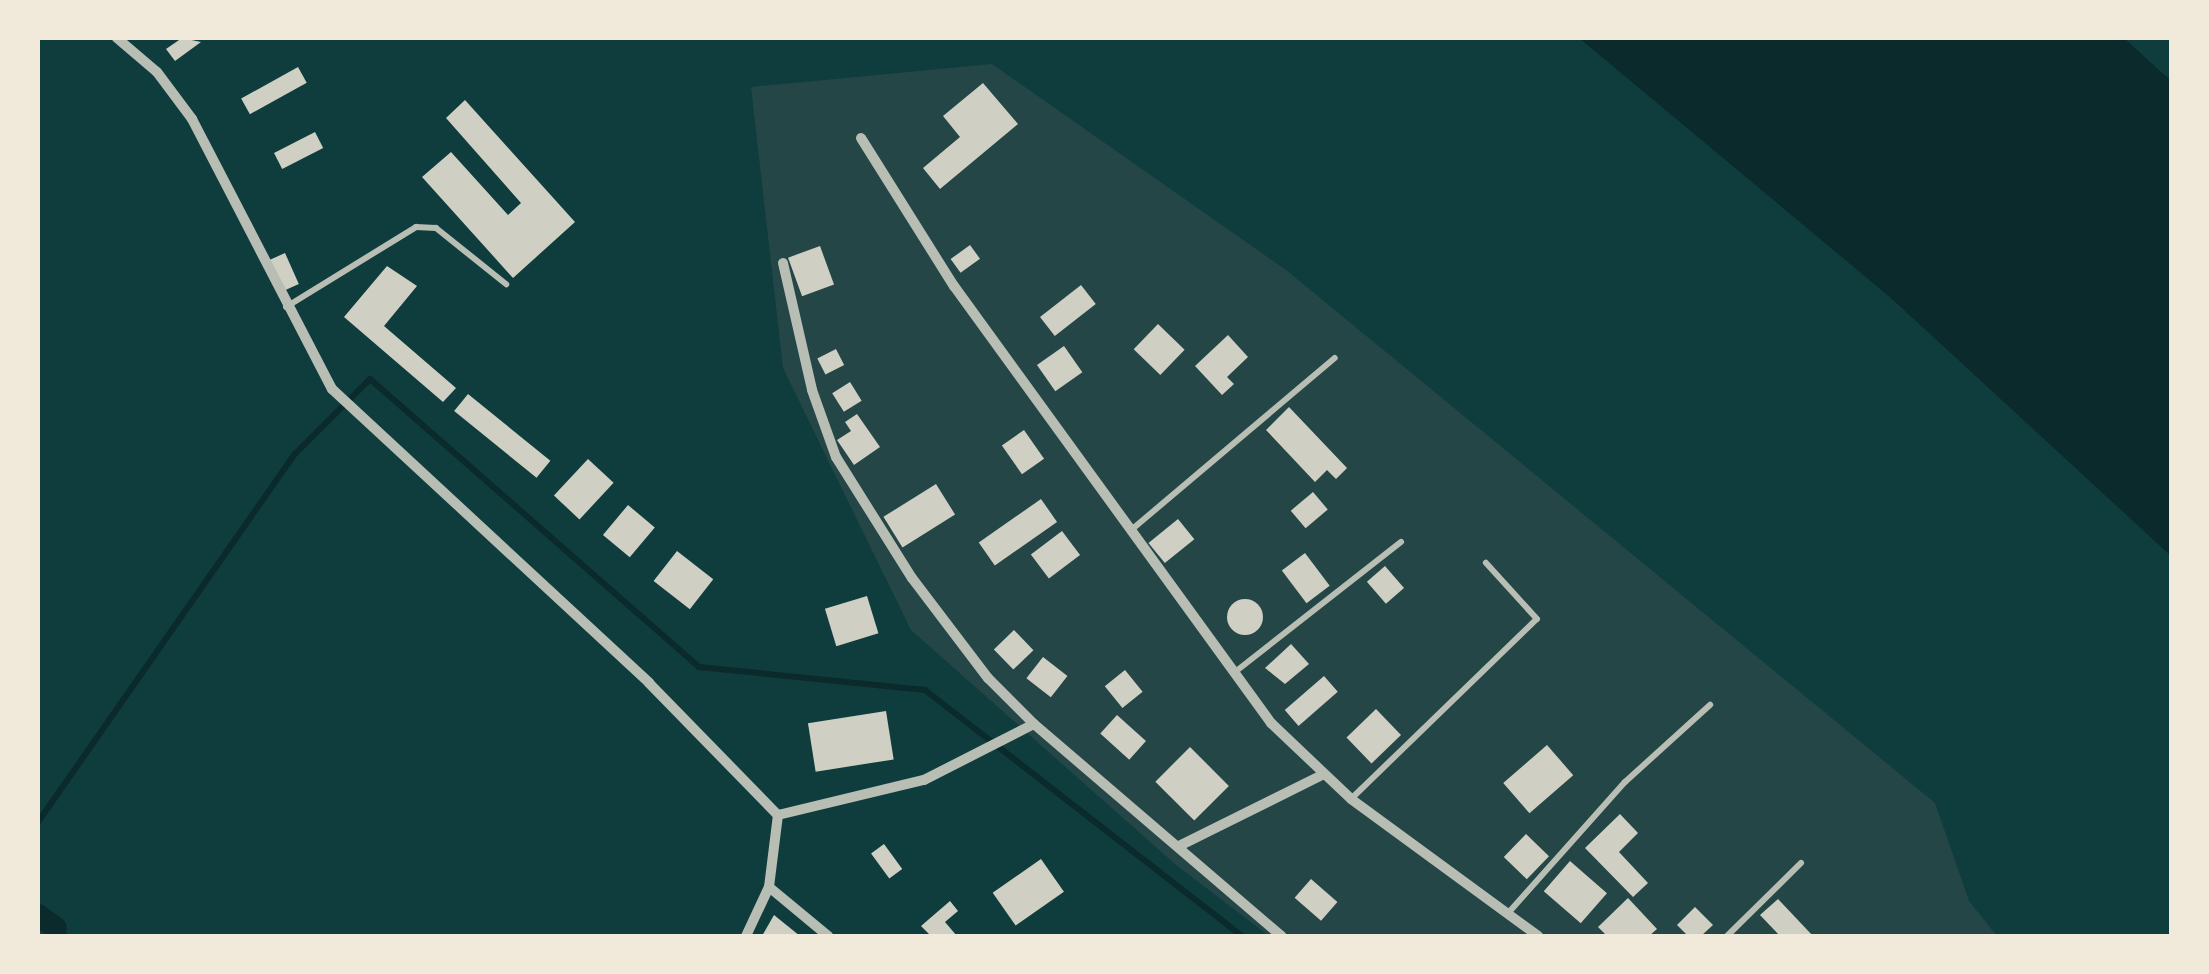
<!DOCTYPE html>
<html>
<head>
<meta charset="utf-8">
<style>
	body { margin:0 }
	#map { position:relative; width:2209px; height:974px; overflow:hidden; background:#0f3d3e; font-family:"Work Sans",sans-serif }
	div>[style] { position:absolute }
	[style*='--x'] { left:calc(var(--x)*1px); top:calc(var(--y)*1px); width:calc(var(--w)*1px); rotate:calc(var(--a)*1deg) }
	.green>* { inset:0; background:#244646 }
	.water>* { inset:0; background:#0a2a2b }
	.stream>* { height:6px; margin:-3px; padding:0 3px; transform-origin:3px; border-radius:3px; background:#0a2a2b }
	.canal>* { height:22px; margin:-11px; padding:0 11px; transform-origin:11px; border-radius:11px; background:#0a2a2b }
	.building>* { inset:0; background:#cfcfc3; transform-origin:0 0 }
	.round { border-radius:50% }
	.service>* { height:6px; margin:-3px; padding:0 3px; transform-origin:3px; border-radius:3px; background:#b8beb3 }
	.minor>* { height:10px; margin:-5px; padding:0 5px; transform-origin:5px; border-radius:5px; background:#b8beb3 }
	span { translate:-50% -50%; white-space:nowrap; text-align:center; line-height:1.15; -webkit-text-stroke:10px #f1e9da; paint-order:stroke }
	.frame { position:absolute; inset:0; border:40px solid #f1e9da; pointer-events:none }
</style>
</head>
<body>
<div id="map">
	<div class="green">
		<div style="clip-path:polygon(992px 64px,1286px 270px,1935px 803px,1969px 901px,1997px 936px,1269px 936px,1175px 864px,911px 630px,783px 368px,751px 87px)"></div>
	</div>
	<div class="water">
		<div style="clip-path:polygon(1579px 38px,2124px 38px,2171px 81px,2171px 556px,1892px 299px)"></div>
	</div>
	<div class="stream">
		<div style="--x:38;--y:822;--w:449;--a:-55.1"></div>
		<div style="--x:295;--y:454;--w:106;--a:-45"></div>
		<div style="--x:370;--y:379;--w:437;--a:41.2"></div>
		<div style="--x:699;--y:667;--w:227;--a:5.8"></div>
		<div style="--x:925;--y:690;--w:401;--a:37.8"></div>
		<div style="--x:56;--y:928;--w:12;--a:42"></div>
	</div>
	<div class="canal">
		<div style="--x:38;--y:915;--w:22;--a:36"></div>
	</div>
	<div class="building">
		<div style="clip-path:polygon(182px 38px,201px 42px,175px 61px,166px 49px)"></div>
		<div style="left:298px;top:67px;width:18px;height:65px;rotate:61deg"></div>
		<div style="clip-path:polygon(983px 83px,1018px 124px,940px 189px,923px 168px,960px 137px,943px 116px)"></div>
		<div style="clip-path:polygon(465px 100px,575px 222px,513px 278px,422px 177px,451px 152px,508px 215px,521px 203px,446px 118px)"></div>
		<div style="left:315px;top:132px;width:18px;height:46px;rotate:63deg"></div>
		<div style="left:970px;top:245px;width:17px;height:24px;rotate:54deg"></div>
		<div style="left:820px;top:246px;width:41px;height:34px;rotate:70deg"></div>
		<div style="left:285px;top:253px;width:34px;height:17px;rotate:66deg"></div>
		<div style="clip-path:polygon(387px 266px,417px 286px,384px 326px,456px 388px,443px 402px,344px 317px)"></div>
		<div style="left:1081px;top:285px;width:24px;height:52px;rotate:52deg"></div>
		<div style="left:1158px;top:324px;width:37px;height:35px;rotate:44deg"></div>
		<div style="clip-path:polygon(1228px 335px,1248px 357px,1227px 377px,1234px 384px,1222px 395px,1195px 366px)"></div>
		<div style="left:1064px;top:346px;width:32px;height:33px;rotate:55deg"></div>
		<div style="left:836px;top:349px;width:18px;height:21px;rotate:63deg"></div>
		<div style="left:850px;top:382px;width:22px;height:21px;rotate:58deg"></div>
		<div style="left:468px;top:394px;width:106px;height:22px;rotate:39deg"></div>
		<div style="clip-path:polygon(1289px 407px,1347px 468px,1336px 479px,1327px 470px,1315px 482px,1266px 430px)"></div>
		<div style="clip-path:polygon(857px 414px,880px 447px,854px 465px,837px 440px,851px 431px,845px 422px)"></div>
		<div style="left:1024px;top:430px;width:35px;height:27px;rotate:55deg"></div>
		<div style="left:588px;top:459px;width:35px;height:50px;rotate:43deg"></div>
		<div style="left:936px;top:484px;width:36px;height:62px;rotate:58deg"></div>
		<div style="left:1313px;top:492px;width:23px;height:29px;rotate:50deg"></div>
		<div style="left:1041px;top:499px;width:28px;height:76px;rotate:55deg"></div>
		<div style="left:628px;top:505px;width:35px;height:39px;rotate:40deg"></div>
		<div style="left:1178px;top:519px;width:26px;height:38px;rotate:51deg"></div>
		<div style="left:1062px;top:531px;width:30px;height:39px;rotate:53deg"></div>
		<div style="left:677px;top:551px;width:46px;height:38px;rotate:38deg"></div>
		<div style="left:1305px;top:553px;width:41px;height:29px;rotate:53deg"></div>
		<div style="left:1385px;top:566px;width:29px;height:24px;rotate:49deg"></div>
		<div style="left:867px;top:596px;width:39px;height:44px;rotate:73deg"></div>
		<div class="round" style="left:1227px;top:599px;width:36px;height:36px"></div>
		<div style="left:1014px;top:630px;width:28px;height:28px;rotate:46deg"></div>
		<div style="clip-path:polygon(1291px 644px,1309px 664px,1285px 684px,1265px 668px)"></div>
		<div style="left:1043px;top:657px;width:31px;height:27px;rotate:38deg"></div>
		<div style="left:1125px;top:670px;width:28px;height:26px;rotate:51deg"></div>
		<div style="left:1324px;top:676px;width:21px;height:52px;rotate:49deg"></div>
		<div style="left:1376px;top:709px;width:36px;height:41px;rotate:46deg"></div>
		<div style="left:886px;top:711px;width:49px;height:79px;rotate:81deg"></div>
		<div style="left:1117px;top:715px;width:39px;height:25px;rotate:42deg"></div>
		<div style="left:1547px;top:745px;width:40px;height:58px;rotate:49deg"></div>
		<div style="left:1190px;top:747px;width:55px;height:49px;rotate:45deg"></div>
		<div style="clip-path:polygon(1620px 814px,1638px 833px,1619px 852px,1648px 883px,1633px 897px,1585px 848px)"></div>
		<div style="left:1526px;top:834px;width:32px;height:32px;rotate:44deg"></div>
		<div style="left:884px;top:844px;width:31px;height:16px;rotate:54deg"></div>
		<div style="left:1041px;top:859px;width:40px;height:59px;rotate:55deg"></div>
		<div style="left:1570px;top:861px;width:49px;height:40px;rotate:41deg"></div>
		<div style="left:1311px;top:879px;width:35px;height:25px;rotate:41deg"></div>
		<div style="clip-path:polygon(1628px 898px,1657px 929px,1649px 936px,1607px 936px,1598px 927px)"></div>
		<div style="clip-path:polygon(1778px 899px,1813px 936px,1780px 936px,1760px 915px)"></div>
		<div style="clip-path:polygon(950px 901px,958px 911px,945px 922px,957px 936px,931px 936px,921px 926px)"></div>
		<div style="clip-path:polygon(1695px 907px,1713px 925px,1701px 936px,1688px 936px,1677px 925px)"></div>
		<div style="clip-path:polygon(774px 915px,800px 936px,762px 936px)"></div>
	</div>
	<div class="service">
		<div style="--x:286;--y:307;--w:153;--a:-31.6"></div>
		<div style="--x:416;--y:227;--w:20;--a:3"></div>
		<div style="--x:436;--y:228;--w:90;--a:38.7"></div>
		<div style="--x:1130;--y:531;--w:268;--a:-40.2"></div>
		<div style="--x:1235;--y:672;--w:211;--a:-38.1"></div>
		<div style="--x:1352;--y:798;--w:257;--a:-44.1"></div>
		<div style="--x:1537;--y:619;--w:76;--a:-132.3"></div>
		<div style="--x:1510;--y:911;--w:173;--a:-48.3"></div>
		<div style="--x:1625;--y:782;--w:115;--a:-42.2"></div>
		<div style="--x:1727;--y:936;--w:104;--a:-44.6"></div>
	</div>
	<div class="minor">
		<div style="--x:117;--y:38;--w:52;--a:40.4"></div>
		<div style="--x:157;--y:72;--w:59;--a:53.3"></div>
		<div style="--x:192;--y:119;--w:304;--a:62.6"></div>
		<div style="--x:332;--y:389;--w:432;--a:42.8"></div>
		<div style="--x:649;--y:683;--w:185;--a:45.7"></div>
		<div style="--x:778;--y:815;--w:150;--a:-13.5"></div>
		<div style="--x:924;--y:780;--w:123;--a:-27"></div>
		<div style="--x:861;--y:138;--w:175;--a:57.9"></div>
		<div style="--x:954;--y:286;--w:540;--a:54.04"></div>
		<div style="--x:1271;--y:723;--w:110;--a:43.5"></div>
		<div style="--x:1351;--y:799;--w:232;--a:36.2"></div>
		<div style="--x:783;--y:263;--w:130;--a:77.1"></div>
		<div style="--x:812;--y:390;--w:71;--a:70.3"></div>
		<div style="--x:836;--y:457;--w:143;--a:57.9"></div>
		<div style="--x:912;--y:578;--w:126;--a:52.8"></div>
		<div style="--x:988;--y:678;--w:65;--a:45"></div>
		<div style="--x:1034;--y:724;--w:326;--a:40.6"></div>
		<div style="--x:1179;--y:846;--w:160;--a:-26.4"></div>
		<div style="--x:769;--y:887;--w:77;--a:39.7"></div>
		<div style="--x:746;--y:936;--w:54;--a:-64.9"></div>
		<div style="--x:769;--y:887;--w:73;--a:-82.9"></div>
	</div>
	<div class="frame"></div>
</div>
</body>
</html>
